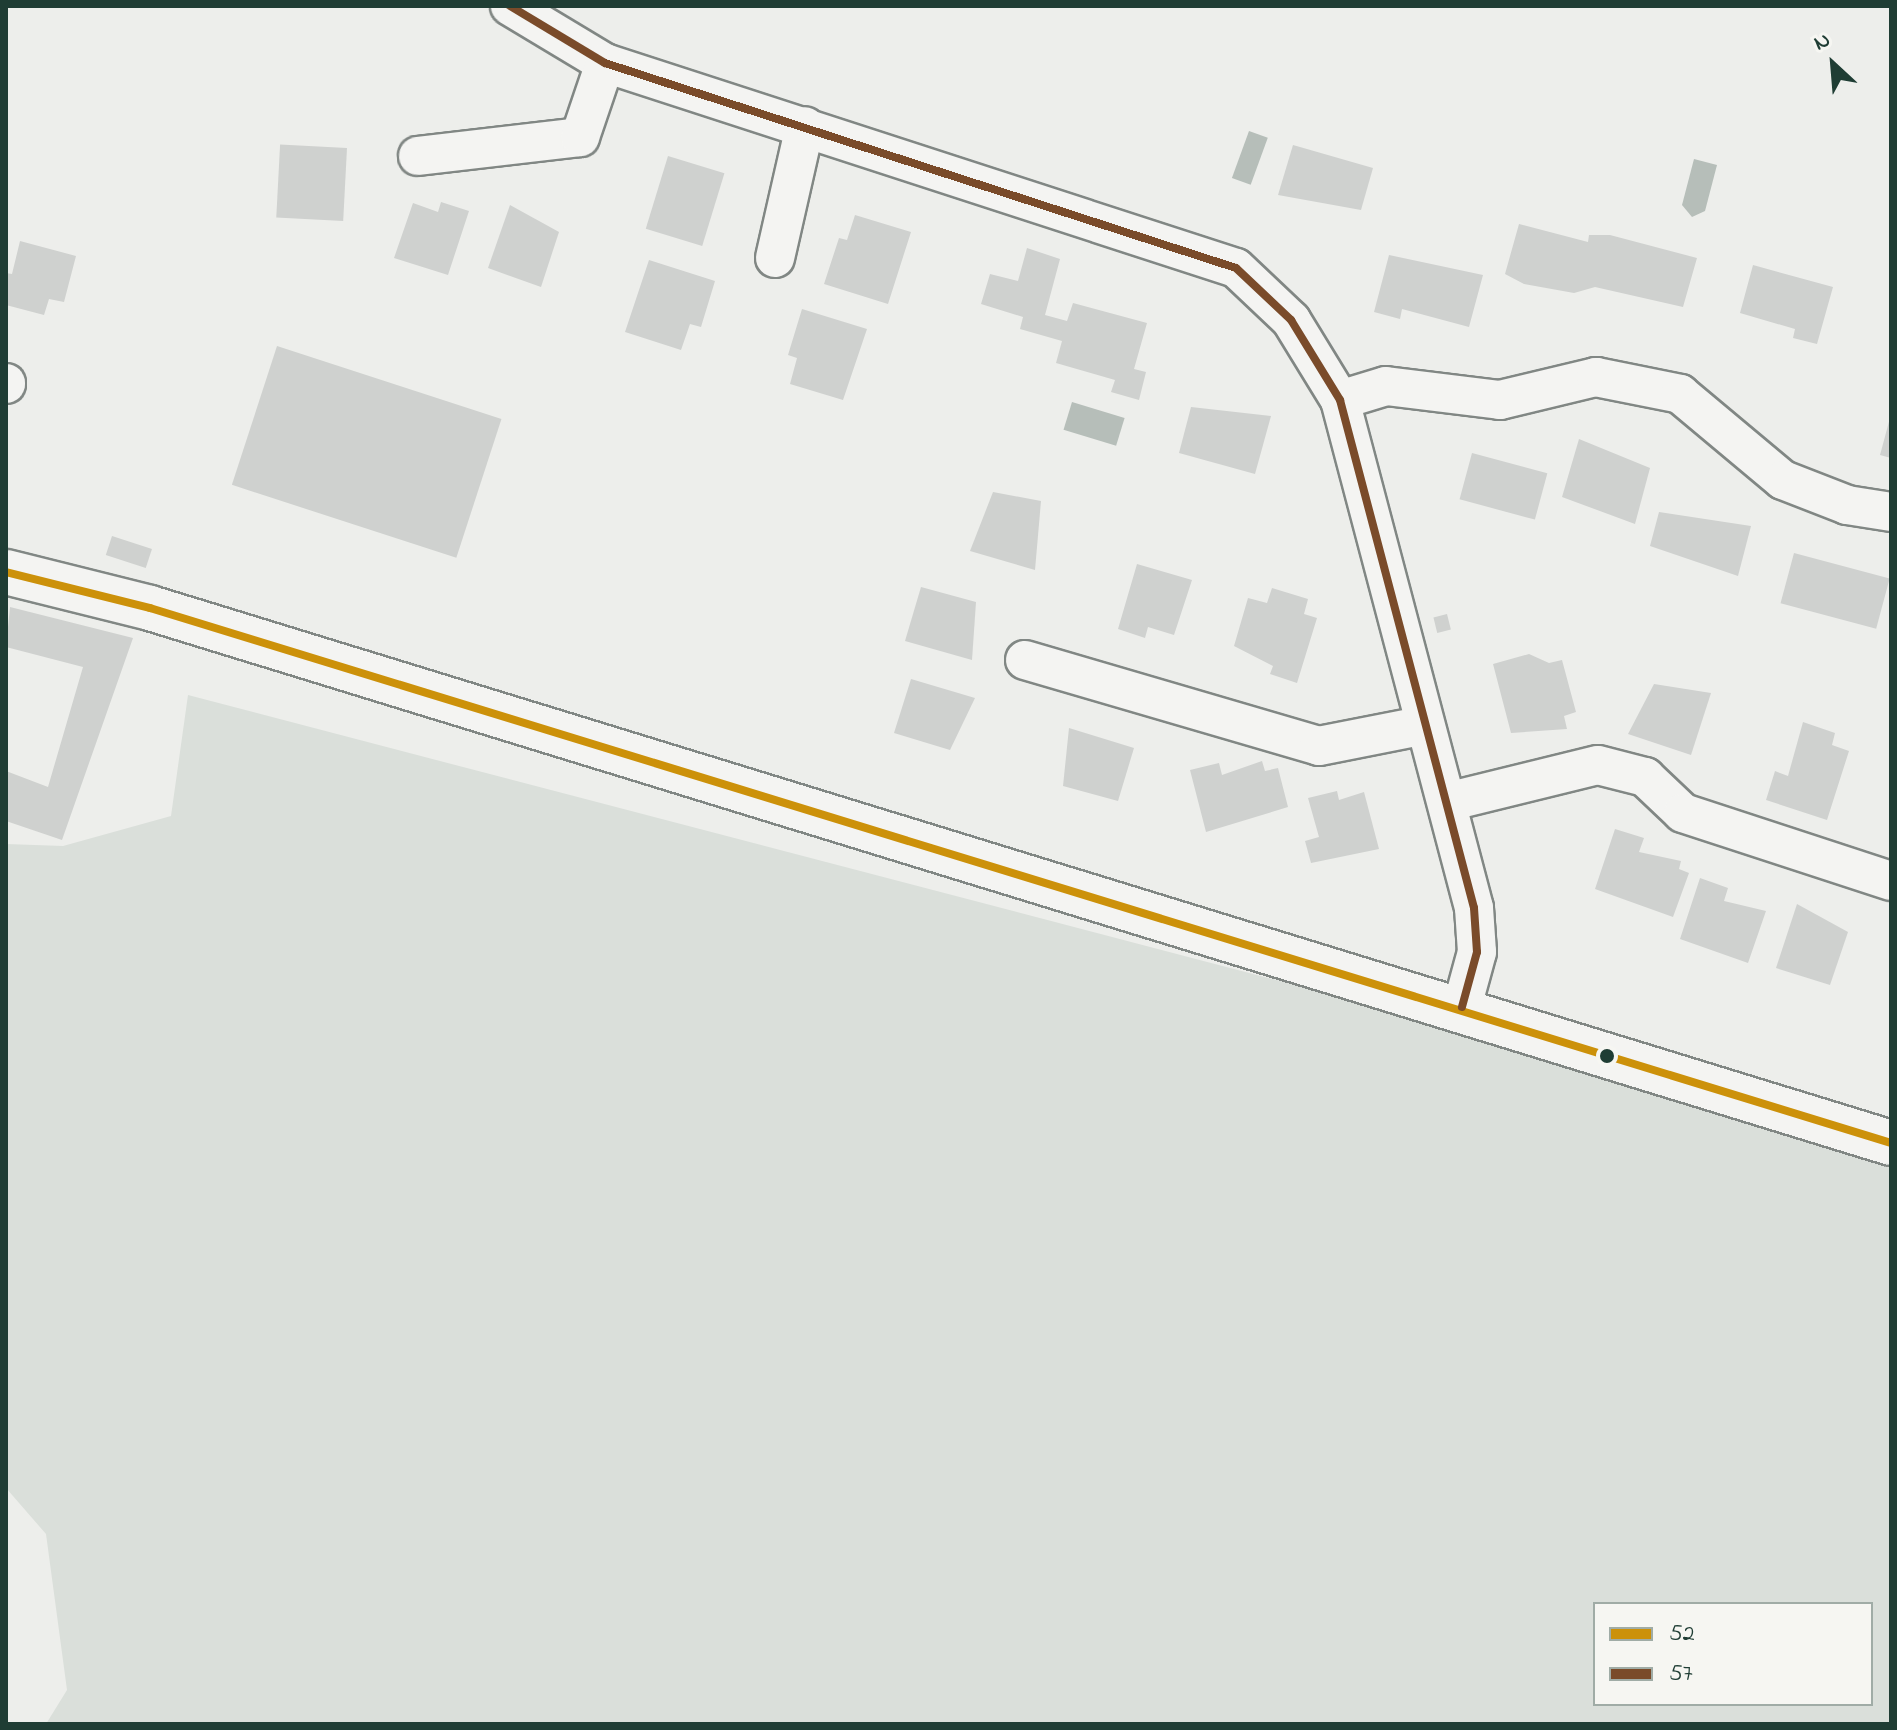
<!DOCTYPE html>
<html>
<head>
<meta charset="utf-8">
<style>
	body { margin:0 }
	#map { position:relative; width:1897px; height:1730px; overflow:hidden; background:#edeeeb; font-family:"Indie Flower",sans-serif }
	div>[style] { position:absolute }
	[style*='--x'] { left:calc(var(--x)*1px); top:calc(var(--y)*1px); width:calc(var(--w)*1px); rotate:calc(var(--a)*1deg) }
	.green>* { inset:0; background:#dadfda }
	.water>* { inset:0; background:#b6beb9; transform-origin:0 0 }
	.building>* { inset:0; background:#cfd1cf; transform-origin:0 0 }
	.roads { filter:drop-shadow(2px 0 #818784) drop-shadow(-2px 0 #818784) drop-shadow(0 2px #818784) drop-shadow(0 -2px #818784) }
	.minor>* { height:38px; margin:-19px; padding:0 19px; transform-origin:19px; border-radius:19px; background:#f4f4f2 }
	.tertiary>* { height:44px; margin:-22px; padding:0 22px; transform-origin:22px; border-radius:22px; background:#f4f4f2 }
	.bus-1>* { height:8px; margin:-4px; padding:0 4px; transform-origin:4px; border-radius:4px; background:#cc910a }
	.bus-2>* { height:8px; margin:-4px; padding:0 4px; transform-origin:4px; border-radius:4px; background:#7a4b2a }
	.dots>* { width:22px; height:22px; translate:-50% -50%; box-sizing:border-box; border:4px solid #f6f6f2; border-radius:50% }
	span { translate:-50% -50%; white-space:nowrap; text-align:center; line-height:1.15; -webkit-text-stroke:8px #f6f6f2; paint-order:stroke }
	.frame { position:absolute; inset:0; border:8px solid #1f3d34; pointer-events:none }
	.legend { position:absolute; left:1593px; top:1602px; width:280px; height:104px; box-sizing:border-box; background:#f6f6f2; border:2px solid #a0aca6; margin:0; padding:10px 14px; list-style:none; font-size:24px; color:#1f3d34 }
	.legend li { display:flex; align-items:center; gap:16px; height:40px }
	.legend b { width:40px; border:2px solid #a0aca6 }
	.north { position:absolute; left:1793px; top:24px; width:80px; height:80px; -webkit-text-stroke:6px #f6f6f2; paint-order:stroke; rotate:334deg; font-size:22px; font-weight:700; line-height:32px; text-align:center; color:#1f3d34 }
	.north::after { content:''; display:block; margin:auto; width:28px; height:36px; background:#1f3d34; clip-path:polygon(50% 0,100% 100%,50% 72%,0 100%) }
</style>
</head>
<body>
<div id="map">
	<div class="green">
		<div style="clip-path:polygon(evenodd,188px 695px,1891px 1141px,1891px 1724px,46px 1724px,67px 1690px,46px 1534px,6px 1488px,6px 844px,63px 846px,171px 816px,188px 695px,1595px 1604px,1871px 1604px,1871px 1704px,1595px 1704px,1595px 1604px)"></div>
	</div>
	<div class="water">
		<div style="left:1249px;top:131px;width:20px;height:50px;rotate:20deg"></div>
		<div style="clip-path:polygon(1694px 159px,1717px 165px,1705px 211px,1692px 217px,1682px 205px)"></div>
		<div style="left:1072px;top:402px;width:55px;height:29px;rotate:17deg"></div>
	</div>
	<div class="building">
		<div style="clip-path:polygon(1293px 145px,1373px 168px,1361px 210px,1278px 195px)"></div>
		<div style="left:347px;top:148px;width:73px;height:67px;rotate:93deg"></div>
		<div style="left:668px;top:156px;width:59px;height:76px;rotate:17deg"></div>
		<div style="clip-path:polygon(441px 202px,469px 211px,448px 275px,394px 258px,413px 203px,438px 212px)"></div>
		<div style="clip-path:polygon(510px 205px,559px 232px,541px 287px,488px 268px)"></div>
		<div style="clip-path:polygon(855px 215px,911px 232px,888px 304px,824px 284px,839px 238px,847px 240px)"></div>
		<div style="clip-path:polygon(1519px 224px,1588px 242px,1589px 235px,1610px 235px,1697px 258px,1683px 307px,1595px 287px,1574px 293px,1524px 284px,1505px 274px)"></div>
		<div style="clip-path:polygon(20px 241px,76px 256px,64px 302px,49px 299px,44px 315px,6px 305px,6px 273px,12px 274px)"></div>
		<div style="clip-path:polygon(1027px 248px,1060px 259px,1045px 315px,1067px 321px,1073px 303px,1147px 323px,1134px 369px,1146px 372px,1139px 400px,1111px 392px,1115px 380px,1056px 363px,1062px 341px,1020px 329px,1023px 317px,981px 304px,990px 274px,1018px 281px)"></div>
		<div style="clip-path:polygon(1389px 255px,1483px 275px,1469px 327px,1402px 309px,1400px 319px,1374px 312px)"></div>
		<div style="clip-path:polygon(649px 260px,715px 281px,701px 327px,690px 324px,681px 350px,625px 332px)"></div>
		<div style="clip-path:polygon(1753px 265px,1833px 287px,1817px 344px,1793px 338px,1795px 329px,1740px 313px)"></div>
		<div style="clip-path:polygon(802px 309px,867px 329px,843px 400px,790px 384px,797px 358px,788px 355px)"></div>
		<div style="left:277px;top:346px;width:236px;height:146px;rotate:18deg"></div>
		<div style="clip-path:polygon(1191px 407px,1271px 416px,1255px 474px,1179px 453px)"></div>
		<div style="clip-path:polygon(1890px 418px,1891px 418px,1891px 458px,1880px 455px)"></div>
		<div style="clip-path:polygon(1579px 439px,1650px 468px,1635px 524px,1562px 497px)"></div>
		<div style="left:1472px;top:453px;width:78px;height:48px;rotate:15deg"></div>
		<div style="clip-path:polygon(993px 492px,1041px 501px,1035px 570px,970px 551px)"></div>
		<div style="clip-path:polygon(1659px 512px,1751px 526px,1738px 576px,1650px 546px)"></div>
		<div style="left:112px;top:536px;width:42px;height:20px;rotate:18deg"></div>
		<div style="left:1794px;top:553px;width:99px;height:52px;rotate:15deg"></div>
		<div style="clip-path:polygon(1137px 564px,1192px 580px,1174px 635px,1148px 627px,1145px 638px,1118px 629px)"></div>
		<div style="clip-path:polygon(921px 587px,976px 602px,972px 660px,905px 641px)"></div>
		<div style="clip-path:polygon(1272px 588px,1308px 599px,1304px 614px,1317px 618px,1297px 683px,1270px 674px,1273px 666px,1234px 646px,1248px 598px,1267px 603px)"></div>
		<div style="clip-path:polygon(10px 607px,133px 638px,62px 840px,6px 821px,6px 771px,48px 787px,83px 667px,6px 647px)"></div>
		<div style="left:1447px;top:614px;width:16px;height:14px;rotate:76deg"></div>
		<div style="clip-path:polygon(1529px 654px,1549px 663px,1562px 660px,1576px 712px,1564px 716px,1567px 729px,1511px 733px,1493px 664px)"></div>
		<div style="clip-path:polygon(911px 679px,975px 698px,950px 750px,894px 733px)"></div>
		<div style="clip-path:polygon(1654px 684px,1711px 693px,1691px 755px,1628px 734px)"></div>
		<div style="clip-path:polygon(1803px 722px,1835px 733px,1832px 745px,1849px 751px,1827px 820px,1766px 800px,1775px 771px,1788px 776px)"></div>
		<div style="clip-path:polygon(1069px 728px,1134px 748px,1118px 801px,1063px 786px)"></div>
		<div style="clip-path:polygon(1262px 761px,1265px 771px,1278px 768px,1288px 807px,1206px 832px,1190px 770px,1219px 763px,1222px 775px)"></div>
		<div style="clip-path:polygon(1337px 791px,1339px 800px,1364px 792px,1379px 849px,1311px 863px,1305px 841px,1319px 837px,1308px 798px)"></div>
		<div style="clip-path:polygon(1615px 829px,1644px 838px,1639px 852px,1681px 861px,1679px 869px,1689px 873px,1673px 917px,1595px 889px)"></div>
		<div style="clip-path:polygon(1700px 878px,1728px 888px,1724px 901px,1766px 911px,1748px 963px,1680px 939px)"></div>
		<div style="clip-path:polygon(1797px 904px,1848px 932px,1830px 985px,1776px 968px)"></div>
	</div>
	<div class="roads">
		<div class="minor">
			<div style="--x:510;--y:6;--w:111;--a:31"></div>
			<div style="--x:605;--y:63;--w:663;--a:18"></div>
			<div style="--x:1236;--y:268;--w:76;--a:43.4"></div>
			<div style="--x:1291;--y:320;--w:94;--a:58.5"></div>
			<div style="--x:1340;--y:400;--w:525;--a:75.22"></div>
			<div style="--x:1474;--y:908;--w:44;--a:86.1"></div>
			<div style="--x:1477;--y:952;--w:57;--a:105.3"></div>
			<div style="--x:418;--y:156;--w:163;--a:-6.7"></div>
			<div style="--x:580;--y:137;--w:78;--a:-71.3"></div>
			<div style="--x:775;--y:258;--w:135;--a:-77.2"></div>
			<div style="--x:6;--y:383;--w:1;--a:90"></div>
			<div style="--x:1340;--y:400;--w:48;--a:-16.9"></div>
			<div style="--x:1386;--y:386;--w:115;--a:7"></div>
			<div style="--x:1500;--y:400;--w:99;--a:-13.5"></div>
			<div style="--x:1596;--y:377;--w:86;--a:11.4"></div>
			<div style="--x:1680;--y:394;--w:134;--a:39.9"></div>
			<div style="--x:1783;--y:480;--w:69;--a:21.3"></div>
			<div style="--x:1847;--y:505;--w:45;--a:9"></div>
			<div style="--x:1025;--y:660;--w:306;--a:16.3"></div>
			<div style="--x:1319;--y:746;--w:108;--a:-11.2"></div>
			<div style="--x:1447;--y:802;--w:155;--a:-13.8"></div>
			<div style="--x:1598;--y:765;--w:49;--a:14.3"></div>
			<div style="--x:1645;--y:777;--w:52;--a:43.5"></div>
			<div style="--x:1683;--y:813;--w:219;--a:18.1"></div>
		</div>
		<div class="tertiary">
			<div style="--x:6;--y:572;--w:148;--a:14"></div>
			<div style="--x:150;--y:608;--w:1821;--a:17.08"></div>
		</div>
	</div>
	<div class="bus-1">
		<div style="--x:6;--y:572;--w:148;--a:14"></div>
		<div style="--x:150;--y:608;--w:1821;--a:17.08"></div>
	</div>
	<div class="bus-2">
		<div style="--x:510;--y:6;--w:111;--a:31"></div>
		<div style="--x:605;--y:63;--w:663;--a:18"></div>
		<div style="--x:1236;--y:268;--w:76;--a:43.4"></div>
		<div style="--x:1291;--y:320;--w:94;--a:58.5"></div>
		<div style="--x:1340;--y:400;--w:525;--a:75.22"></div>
		<div style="--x:1474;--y:908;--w:44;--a:86.1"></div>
		<div style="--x:1477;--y:952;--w:57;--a:105.3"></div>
	</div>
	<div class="dots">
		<div style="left:1607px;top:1056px;background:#1f3d34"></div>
	</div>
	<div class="frame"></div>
	<ul class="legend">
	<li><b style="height:10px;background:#cc910a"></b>52</li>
	<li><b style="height:10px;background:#7a4b2a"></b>57</li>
	</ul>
	<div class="north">N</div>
</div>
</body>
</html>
